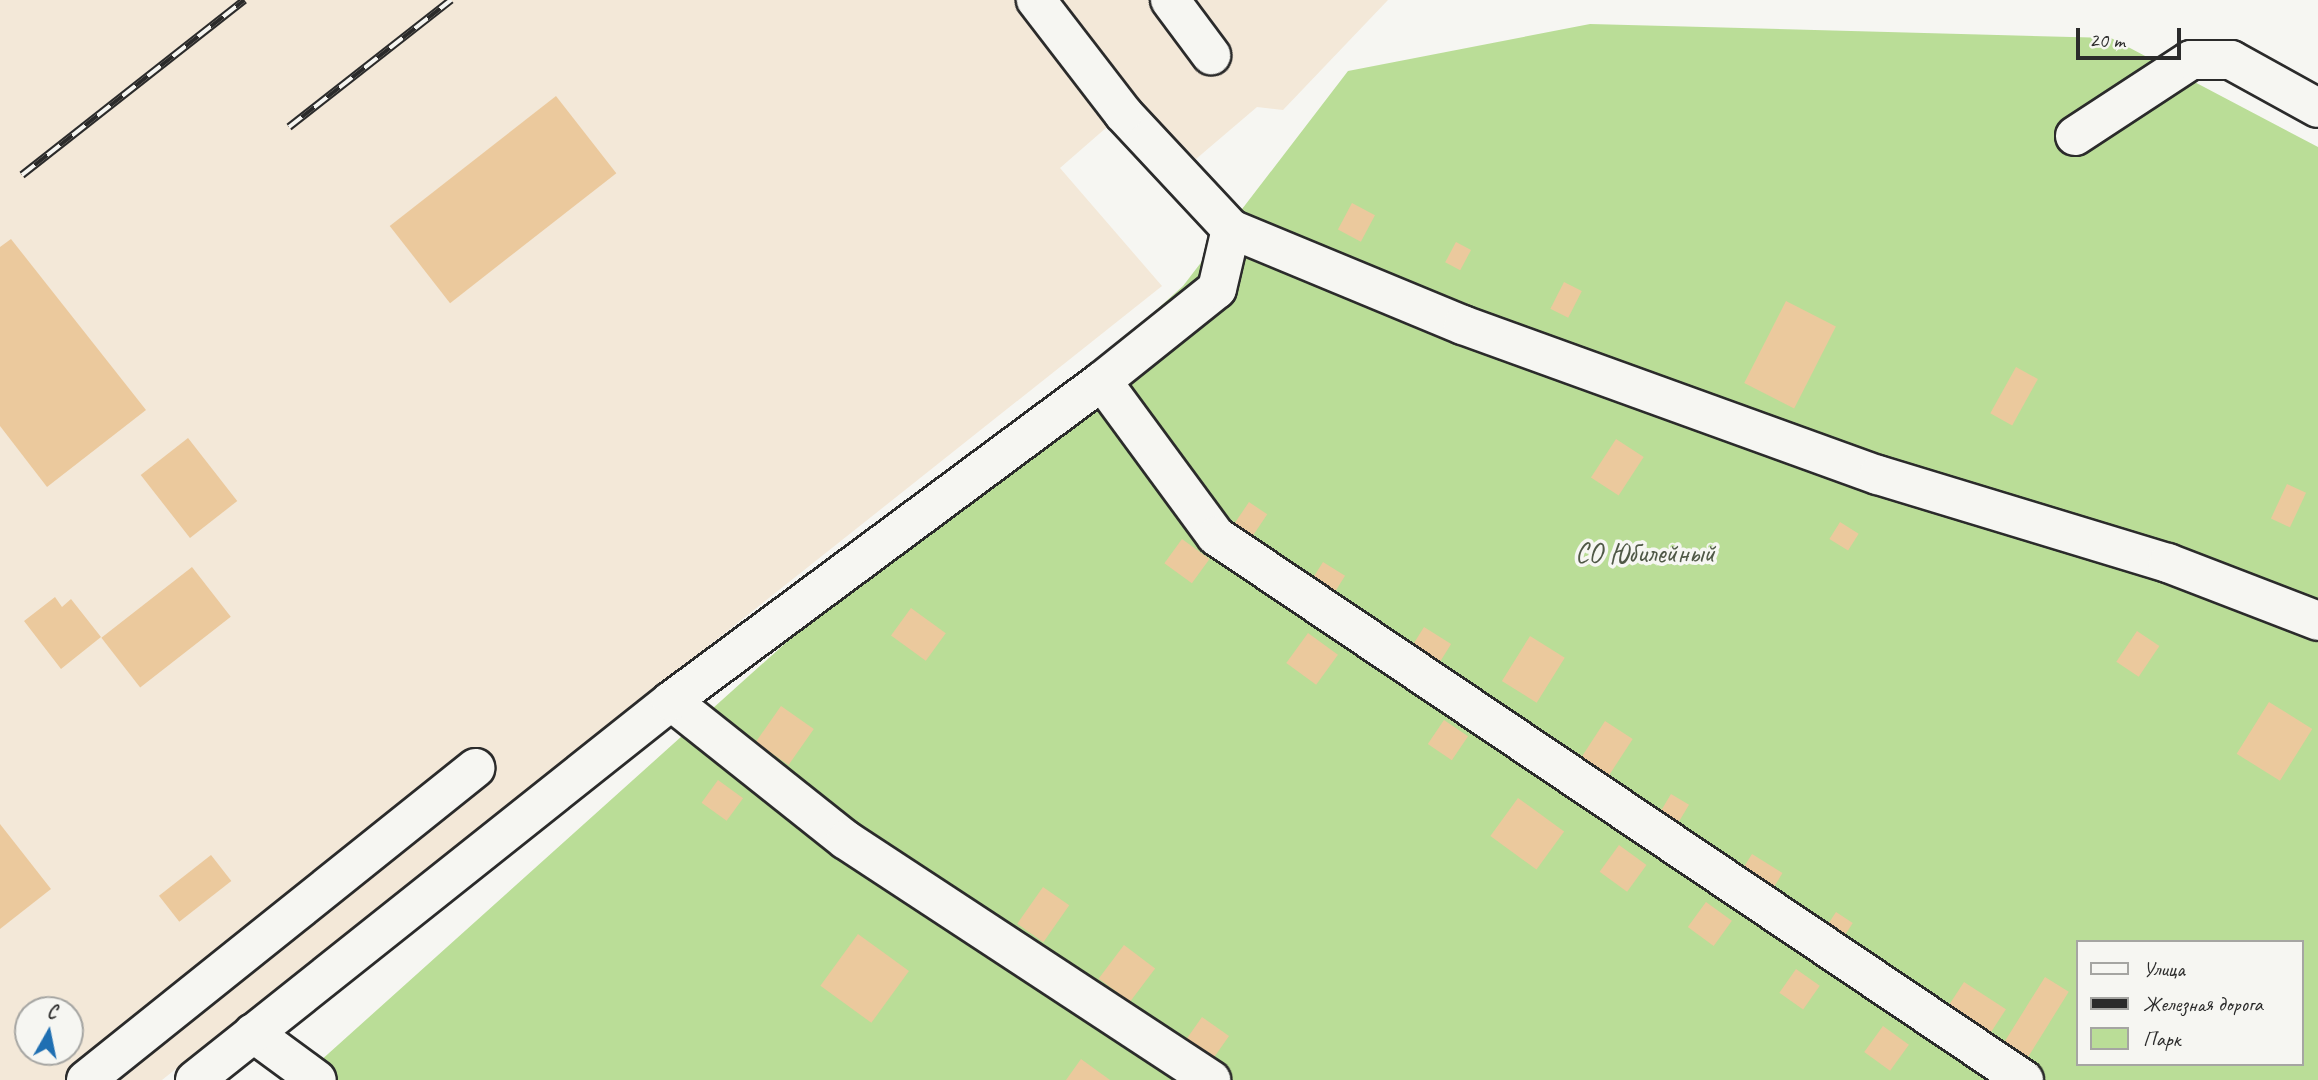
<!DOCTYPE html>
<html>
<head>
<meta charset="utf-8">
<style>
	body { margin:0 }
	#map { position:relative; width:2318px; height:1080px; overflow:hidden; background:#f6f6f2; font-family:Caveat,sans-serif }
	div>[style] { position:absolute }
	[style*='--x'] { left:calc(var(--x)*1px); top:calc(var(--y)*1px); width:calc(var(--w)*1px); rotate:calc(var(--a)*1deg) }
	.built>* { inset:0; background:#f3e8d8 }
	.green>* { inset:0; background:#badd97 }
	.building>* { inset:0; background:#ebc99d; transform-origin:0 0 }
	.roads { filter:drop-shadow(2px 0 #2b2b2b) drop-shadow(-2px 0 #2b2b2b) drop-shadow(0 2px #2b2b2b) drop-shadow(0 -2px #2b2b2b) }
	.minor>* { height:38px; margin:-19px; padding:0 19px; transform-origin:19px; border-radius:19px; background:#f6f6f2 }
	.rail>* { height:8px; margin-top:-4px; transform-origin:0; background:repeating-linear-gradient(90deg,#f6f6f2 0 16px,#2b2b2b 0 32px); box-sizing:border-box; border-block:2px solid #2b2b2b }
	span { translate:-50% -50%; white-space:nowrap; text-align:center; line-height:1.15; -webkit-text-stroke:7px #f6f6f2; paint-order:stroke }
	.park-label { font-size:28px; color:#4f5846 }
	.legend { position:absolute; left:2076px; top:940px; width:228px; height:126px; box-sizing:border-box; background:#f6f6f2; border:2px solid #a5a5a2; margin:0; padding:9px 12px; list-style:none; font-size:21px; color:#2b2b2b }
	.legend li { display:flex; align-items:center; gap:14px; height:35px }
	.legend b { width:35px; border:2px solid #a5a5a2 }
	.north { position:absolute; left:14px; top:996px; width:70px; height:70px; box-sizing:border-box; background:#f6f6f2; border:2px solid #a5a5a2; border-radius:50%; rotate:9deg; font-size:19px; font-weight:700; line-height:28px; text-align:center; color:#2b2b2b }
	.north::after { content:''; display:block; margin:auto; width:24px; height:32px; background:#1f6fb2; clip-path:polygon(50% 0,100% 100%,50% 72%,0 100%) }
	.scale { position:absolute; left:2076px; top:28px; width:105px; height:32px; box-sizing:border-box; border:4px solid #2b2b2b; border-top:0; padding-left:9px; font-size:21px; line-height:24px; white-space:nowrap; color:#2b2b2b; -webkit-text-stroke:5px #f6f6f2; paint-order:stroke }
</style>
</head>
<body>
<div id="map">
	<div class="built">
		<div style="clip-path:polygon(evenodd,0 0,1388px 0,1283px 110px,1257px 107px,1196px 159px,1138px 100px,1060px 168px,1162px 286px,162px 1080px,0 1080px,0 0,28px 1010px,70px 1010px,70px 1052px,28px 1052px,28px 1010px)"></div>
	</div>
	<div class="green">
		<div style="clip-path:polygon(evenodd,1590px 24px,2111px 38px,2318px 147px,2318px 1080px,299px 1080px,1183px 286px,1348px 71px,1590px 24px,2078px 942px,2302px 942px,2302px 1064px,2078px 1064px,2078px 942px)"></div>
	</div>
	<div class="building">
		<div style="left:556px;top:96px;width:98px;height:211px;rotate:52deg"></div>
		<div style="left:1352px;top:203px;width:26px;height:30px;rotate:28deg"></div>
		<div style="clip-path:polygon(11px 239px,146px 410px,47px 487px,0 426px,0 247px)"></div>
		<div style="left:1456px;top:242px;width:17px;height:23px;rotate:28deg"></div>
		<div style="left:1564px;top:282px;width:20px;height:30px;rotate:27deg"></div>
		<div style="left:1786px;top:301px;width:56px;height:92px;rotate:27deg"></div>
		<div style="left:2016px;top:367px;width:25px;height:53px;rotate:29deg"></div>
		<div style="left:188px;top:438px;width:80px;height:60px;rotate:52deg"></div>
		<div style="left:1616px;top:439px;width:33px;height:46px;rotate:33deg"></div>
		<div style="left:2287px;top:484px;width:21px;height:38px;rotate:25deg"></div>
		<div style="left:1249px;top:502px;width:22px;height:30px;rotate:34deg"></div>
		<div style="left:1840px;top:522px;width:22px;height:20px;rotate:32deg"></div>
		<div style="left:1182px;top:539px;width:34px;height:30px;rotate:36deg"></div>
		<div style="left:1323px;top:562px;width:26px;height:25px;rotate:32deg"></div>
		<div style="left:192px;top:567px;width:63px;height:115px;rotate:52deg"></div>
		<div style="clip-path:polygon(55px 597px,62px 607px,71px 599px,101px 637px,61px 669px,24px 621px)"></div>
		<div style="left:911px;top:608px;width:43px;height:34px;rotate:36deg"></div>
		<div style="left:1424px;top:627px;width:32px;height:28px;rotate:32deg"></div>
		<div style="left:2137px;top:631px;width:27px;height:37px;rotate:34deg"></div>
		<div style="left:1308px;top:633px;width:37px;height:37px;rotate:36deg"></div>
		<div style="left:1530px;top:636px;width:41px;height:53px;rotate:32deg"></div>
		<div style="left:2269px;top:702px;width:51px;height:61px;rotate:32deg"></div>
		<div style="left:781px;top:706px;width:40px;height:44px;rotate:35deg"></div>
		<div style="left:1444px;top:720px;width:29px;height:29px;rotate:34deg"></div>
		<div style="left:1605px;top:721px;width:33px;height:49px;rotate:33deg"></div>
		<div style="left:718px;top:780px;width:31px;height:28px;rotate:36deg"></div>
		<div style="left:1671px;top:794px;width:21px;height:27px;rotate:31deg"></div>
		<div style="left:1518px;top:798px;width:57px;height:47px;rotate:36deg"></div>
		<div style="clip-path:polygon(0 824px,51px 889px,0 929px)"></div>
		<div style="left:1619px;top:845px;width:34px;height:33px;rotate:36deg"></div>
		<div style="left:1752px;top:854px;width:36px;height:28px;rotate:32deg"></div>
		<div style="left:211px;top:855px;width:33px;height:66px;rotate:52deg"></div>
		<div style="left:1043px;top:887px;width:32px;height:45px;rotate:35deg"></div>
		<div style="left:1706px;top:902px;width:32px;height:31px;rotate:36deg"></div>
		<div style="left:1836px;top:912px;width:20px;height:26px;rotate:33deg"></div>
		<div style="left:858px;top:934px;width:63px;height:64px;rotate:36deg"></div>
		<div style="left:1124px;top:945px;width:39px;height:42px;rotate:37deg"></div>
		<div style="left:1796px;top:969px;width:29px;height:29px;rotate:35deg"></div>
		<div style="left:2045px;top:977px;width:28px;height:77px;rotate:32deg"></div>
		<div style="left:1964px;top:982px;width:50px;height:35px;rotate:33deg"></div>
		<div style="left:1202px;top:1017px;width:33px;height:27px;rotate:35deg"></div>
		<div style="left:1883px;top:1026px;width:32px;height:32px;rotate:36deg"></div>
		<div style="clip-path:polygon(1081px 1059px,1110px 1080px,1066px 1080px)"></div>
	</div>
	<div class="roads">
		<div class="minor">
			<div style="--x:1170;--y:0;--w:69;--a:53.3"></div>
			<div style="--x:2075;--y:136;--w:139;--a:-33.2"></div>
			<div style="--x:2191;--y:60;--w:40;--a:0"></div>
			<div style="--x:2231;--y:60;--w:99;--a:28.9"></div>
			<div style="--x:1231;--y:229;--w:251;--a:22.5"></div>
			<div style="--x:1463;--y:325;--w:441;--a:19.9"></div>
			<div style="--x:1878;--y:475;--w:303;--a:16.9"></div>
			<div style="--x:2168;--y:563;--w:161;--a:21.1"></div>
			<div style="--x:1102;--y:381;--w:192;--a:53.7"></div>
			<div style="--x:1216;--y:536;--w:974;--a:33.95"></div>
			<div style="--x:671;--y:701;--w:223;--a:38.5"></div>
			<div style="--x:846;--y:840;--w:437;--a:33.3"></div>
			<div style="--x:253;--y:1033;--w:79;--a:36.3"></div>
			<div style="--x:86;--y:1080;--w:499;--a:-38.7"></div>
			<div style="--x:195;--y:1080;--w:608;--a:-38.53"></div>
			<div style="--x:671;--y:701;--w:537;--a:-36.59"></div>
			<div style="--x:1102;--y:381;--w:147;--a:-38.7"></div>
			<div style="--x:1217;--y:289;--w:62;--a:-76.9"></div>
			<div style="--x:1231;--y:229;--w:158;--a:-133"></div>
			<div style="--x:1123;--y:113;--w:143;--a:-127.6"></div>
		</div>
	</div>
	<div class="rail">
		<div style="--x:289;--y:127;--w:206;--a:-38.1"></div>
		<div style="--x:22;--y:175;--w:283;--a:-38.2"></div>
	</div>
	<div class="park-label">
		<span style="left:1645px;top:553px">СО Юбилейный</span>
	</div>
	<ul class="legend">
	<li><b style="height:9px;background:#f6f6f2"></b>Улица</li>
	<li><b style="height:9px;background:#2b2b2b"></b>Железная дорога</li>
	<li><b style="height:19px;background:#badd97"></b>Парк</li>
	</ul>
	<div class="north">С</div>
	<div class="scale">20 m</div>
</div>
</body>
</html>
